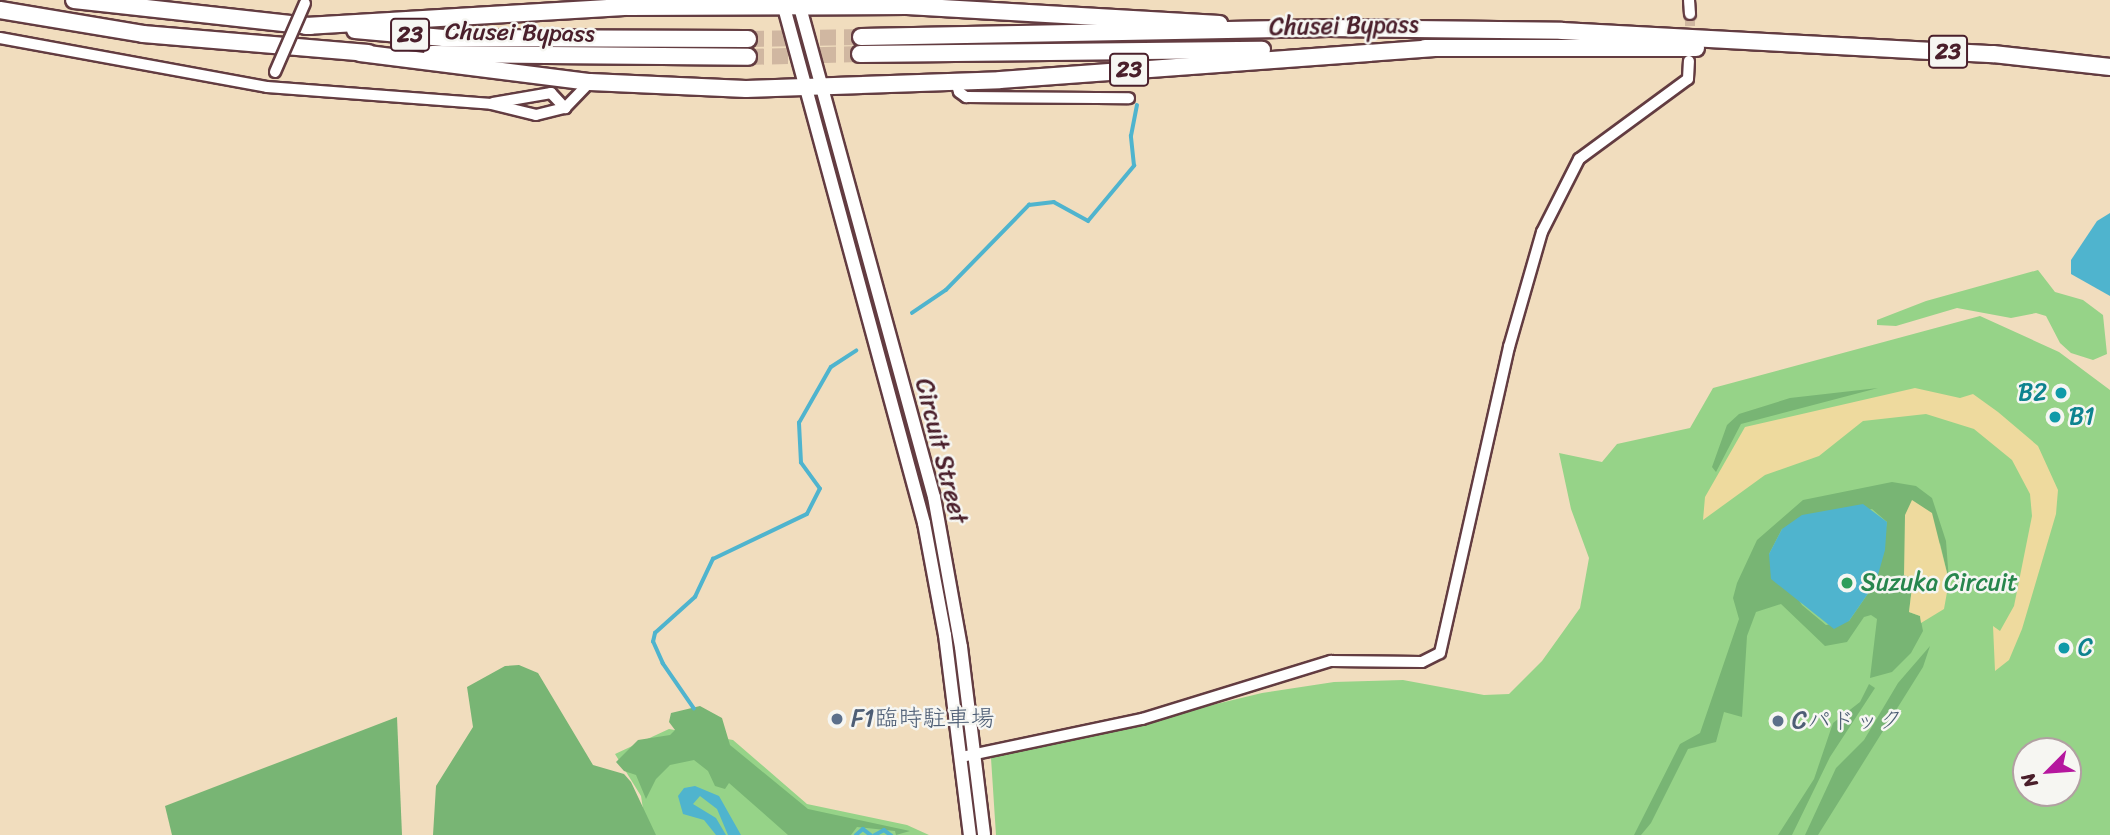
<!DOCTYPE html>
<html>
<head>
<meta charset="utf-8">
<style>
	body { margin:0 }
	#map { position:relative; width:2110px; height:835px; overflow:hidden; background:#f1ddbe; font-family:Sriracha,"Klee One",sans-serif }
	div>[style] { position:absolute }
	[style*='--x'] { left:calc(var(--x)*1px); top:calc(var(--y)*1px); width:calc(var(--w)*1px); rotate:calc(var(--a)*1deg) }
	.green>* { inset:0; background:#96d388 }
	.forest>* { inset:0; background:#78b574 }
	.sand>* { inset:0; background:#eeda9e }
	.water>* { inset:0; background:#4fb4ce }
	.stream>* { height:3.5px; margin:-1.75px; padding:0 1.75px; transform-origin:1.75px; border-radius:1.75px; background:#4fb4ce }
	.minor-tunnel>* { height:10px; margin-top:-5px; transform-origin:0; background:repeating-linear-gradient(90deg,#d0b7a1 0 10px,transparent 0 15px) }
	.trunk-tunnel>* { height:16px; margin-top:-8px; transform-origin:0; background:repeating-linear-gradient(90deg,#d0b7a1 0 16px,transparent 0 24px) }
	.roads { filter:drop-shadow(2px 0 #633c41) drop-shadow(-2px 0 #633c41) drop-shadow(0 2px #633c41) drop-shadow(0 -2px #633c41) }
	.minor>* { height:10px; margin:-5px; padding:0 5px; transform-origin:5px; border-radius:5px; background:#fff }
	.tertiary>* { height:12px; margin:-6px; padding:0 6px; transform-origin:6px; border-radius:6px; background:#fff }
	.trunk>* { height:16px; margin:-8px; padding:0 8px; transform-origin:8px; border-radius:8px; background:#fff }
	.bridges { filter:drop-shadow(2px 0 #633c41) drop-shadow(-2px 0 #633c41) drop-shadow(0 2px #633c41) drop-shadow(0 -2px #633c41) }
	.minor-bridge>* { height:10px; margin:-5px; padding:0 5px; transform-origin:5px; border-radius:5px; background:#fff }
	.dots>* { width:19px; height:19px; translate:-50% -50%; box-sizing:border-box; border:4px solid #f6f6f2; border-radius:50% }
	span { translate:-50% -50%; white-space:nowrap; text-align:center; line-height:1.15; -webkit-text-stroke:5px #f6f6f2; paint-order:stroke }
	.shield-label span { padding:2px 5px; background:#f6f6f2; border:2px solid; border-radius:5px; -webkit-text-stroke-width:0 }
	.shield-label { font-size:23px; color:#4a1f2b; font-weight:700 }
	.street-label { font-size:24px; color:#4a1f2b }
	.culture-label { font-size:24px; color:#0d838f }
	.right { translate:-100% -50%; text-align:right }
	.left { translate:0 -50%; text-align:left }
	.leisure-label { font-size:24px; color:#27864d }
	.service-label { font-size:24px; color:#4e5e75 }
	.north { position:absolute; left:2012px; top:737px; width:70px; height:70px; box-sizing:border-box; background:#f6f6f2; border:2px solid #b1a0a2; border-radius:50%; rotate:245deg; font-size:19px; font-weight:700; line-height:28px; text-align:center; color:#4a1f2b }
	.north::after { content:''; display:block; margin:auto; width:24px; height:32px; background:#b5179e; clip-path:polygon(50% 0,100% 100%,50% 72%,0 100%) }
</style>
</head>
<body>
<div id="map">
	<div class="green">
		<div style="clip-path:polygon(2038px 270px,2055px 292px,2083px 300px,2103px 315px,2107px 354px,2093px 360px,2071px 353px,2060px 343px,2046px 316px,2036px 313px,2011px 318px,1957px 308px,1896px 326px,1877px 325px,1877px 320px,1926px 301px)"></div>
		<div style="clip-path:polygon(evenodd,1980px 316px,2059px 352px,2110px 390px,2110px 835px,996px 835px,991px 758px,1262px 693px,1334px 682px,1403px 680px,1484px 695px,1509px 694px,1542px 661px,1580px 608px,1589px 558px,1571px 509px,1559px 453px,1602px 462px,1617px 444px,1690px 428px,1713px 388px,1980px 316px,2026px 751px,2068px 751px,2068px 793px,2026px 793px,2026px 751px)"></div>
		<div style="clip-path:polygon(669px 729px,733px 740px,807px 804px,907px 825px,929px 835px,647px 835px,641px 796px,615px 754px)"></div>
	</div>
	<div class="forest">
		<div style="clip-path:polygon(1878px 388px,1741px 424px,1716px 472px,1712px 467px,1727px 425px,1739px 414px,1790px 398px)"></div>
		<div style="clip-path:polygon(evenodd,1892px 482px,1916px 486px,1932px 498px,1946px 541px,1949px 581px,1940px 543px,1913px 578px,1909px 612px,1920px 616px,1923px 631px,1911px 653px,1892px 672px,1870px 678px,1877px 619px,1871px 615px,1864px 617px,1847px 642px,1825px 646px,1781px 604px,1756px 612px,1747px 636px,1742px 717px,1724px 712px,1716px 742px,1688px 749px,1651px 823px,1641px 835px,1634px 835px,1680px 744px,1700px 733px,1739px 619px,1733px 598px,1737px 583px,1757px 540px,1803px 500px,1892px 482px,1872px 509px,1887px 522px,1876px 582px,1849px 621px,1826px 625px,1802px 605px,1769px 554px,1782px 529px,1872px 509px)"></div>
		<div style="clip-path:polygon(1930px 646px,1923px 667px,1818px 835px,1805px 835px,1836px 768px,1864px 740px,1898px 683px)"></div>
		<div style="clip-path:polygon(519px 665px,538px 673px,593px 765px,624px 774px,631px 782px,656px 835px,433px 835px,436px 786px,473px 727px,467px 687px,505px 666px)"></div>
		<div style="clip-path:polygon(1869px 684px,1875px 688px,1830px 757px,1792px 835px,1778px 835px,1814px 779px,1833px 723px,1860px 702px)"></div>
		<div style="clip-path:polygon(700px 706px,722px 718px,730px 745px,808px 809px,910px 831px,896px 835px,895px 831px,857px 827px,851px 835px,788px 835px,729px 783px,725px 789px,715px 786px,708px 771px,694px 760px,670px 765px,656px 779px,646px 799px,636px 775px,624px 771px,616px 762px,638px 740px,670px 735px,675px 730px,669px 722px,671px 713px)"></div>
		<div style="clip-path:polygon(397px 717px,402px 835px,172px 835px,165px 806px)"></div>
	</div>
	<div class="sand">
		<div style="clip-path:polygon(1915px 388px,1960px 398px,1973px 394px,1998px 412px,2038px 446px,2058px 490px,2056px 514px,2022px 629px,2009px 660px,1995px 671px,1993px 626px,2000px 631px,2014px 606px,2032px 516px,2030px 494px,2012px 460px,1974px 429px,1926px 414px,1863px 421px,1819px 456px,1765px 475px,1703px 520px,1705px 497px,1745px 427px)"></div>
		<div style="clip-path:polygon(1912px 500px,1932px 513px,1949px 581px,1944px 609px,1921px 623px,1920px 616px,1909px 612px,1913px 579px,1904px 575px,1905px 515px)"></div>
	</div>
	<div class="water">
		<div style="clip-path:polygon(2110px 213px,2110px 296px,2071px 274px,2071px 260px,2097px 221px)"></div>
		<div style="clip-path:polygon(1863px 504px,1887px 522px,1885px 550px,1876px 582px,1849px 621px,1834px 629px,1771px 579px,1769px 554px,1782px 529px,1802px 515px)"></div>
		<div style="clip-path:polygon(695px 786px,719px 796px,741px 835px,728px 835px,717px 809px,700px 796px,693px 804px,716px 818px,726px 835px,716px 835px,704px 820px,683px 814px,678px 796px,684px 788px)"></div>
	</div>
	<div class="stream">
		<div style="--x:912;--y:313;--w:41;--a:-34.1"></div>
		<div style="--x:946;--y:290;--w:119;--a:-45.7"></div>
		<div style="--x:1029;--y:205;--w:25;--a:-7"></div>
		<div style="--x:1054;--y:202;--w:39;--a:29"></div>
		<div style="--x:1088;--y:221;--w:72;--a:-50.1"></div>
		<div style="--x:1134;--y:166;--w:30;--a:-96"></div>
		<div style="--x:1131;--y:136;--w:31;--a:-79"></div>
		<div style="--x:694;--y:709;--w:55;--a:-124.6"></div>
		<div style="--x:663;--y:664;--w:24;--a:-114"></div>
		<div style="--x:653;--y:642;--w:9;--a:-77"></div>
		<div style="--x:655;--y:633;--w:54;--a:-42"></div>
		<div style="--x:695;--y:597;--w:42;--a:-64.7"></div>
		<div style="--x:713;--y:559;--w:104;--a:-25.6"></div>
		<div style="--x:807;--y:514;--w:28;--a:-63"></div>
		<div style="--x:820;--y:489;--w:32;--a:-126"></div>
		<div style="--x:801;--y:463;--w:40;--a:-92.9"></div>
		<div style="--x:799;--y:423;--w:64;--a:-60.3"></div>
		<div style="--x:831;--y:367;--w:30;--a:-33"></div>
		<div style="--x:856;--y:835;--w:9;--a:-41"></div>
		<div style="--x:863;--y:829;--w:10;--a:37"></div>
		<div style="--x:875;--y:835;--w:10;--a:-29"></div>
		<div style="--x:884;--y:830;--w:9;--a:36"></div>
	</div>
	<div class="minor-tunnel">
		<div style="--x:1690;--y:41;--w:27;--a:-90"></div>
	</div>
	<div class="trunk-tunnel">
		<div style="--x:748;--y:39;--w:113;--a:-1"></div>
		<div style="--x:748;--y:57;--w:112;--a:-1.5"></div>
	</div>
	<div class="roads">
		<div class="minor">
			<div style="--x:1689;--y:0;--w:14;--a:86"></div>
			<div style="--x:0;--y:38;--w:271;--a:10.4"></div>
			<div style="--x:267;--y:87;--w:225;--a:4.3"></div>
			<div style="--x:491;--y:104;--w:46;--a:13.7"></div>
			<div style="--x:536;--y:115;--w:30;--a:-14"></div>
			<div style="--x:565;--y:108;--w:36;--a:-46"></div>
			<div style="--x:956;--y:82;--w:10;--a:73"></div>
			<div style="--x:959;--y:92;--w:9;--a:36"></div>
			<div style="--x:966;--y:97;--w:163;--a:0.4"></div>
			<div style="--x:493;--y:103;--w:59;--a:-9.8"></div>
			<div style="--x:551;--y:93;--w:21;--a:47"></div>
			<div style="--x:961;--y:757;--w:185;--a:-11.9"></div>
			<div style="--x:1142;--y:719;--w:198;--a:-17.1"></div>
			<div style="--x:1331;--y:661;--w:91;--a:0.6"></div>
			<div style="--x:1422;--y:662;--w:20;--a:-27"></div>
			<div style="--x:1440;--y:653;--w:314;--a:-77.3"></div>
			<div style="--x:1509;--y:347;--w:120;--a:-74"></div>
			<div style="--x:1542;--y:232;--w:82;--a:-63.1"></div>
			<div style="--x:1579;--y:159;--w:135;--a:-36.3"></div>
			<div style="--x:1688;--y:79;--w:18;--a:-87"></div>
		</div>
		<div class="tertiary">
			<div style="--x:782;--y:0;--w:542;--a:74.81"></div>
			<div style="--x:924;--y:523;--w:114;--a:79.4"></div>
			<div style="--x:945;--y:635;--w:202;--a:82.9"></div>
			<div style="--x:798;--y:0;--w:515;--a:74.7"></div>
			<div style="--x:934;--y:497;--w:152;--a:79.8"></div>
			<div style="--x:961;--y:647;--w:189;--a:83"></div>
		</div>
		<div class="trunk">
			<div style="--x:74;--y:0;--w:238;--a:6.3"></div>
			<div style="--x:0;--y:10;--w:145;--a:9.5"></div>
			<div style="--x:143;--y:34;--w:226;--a:4.8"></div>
			<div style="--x:306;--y:26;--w:323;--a:-3.4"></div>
			<div style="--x:628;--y:7;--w:279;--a:-0.2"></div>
			<div style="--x:907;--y:6;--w:313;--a:3.3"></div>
			<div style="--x:355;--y:30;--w:89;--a:5.1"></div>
			<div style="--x:444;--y:38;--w:304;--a:0.2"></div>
			<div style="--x:861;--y:37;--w:468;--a:-1.1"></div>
			<div style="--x:1329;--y:28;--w:233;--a:0.7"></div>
			<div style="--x:1562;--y:31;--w:432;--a:3.1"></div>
			<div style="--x:1993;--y:54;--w:118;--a:6.3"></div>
			<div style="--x:1425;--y:48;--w:271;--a:0"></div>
			<div style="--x:360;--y:53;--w:232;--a:7.2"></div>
			<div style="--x:590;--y:82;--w:156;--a:2.6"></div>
			<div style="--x:746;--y:89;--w:254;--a:-2"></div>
			<div style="--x:1000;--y:80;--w:436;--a:-4.2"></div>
			<div style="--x:432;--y:54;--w:316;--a:0.5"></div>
			<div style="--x:860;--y:54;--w:402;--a:-0.6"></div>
		</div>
	</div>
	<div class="bridges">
		<div class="minor-bridge">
			<div style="--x:275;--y:72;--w:75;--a:-66.5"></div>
		</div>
	</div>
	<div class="dots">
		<div style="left:2061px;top:393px;background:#0f9aa8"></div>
		<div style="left:2055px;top:417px;background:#0f9aa8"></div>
		<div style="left:1847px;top:583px;background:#2e9e5b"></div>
		<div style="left:2064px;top:648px;background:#0f9aa8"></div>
		<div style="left:837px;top:719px;background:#5c6f8a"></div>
		<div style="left:1778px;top:721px;background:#5c6f8a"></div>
	</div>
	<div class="shield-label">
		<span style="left:410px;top:35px">23</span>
		<span style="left:1948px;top:52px">23</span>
		<span style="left:1129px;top:70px">23</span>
	</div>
	<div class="street-label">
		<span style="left:1344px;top:26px;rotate:-1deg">Chusei Bypass</span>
		<span style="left:520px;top:33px;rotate:1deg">Chusei Bypass</span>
		<span style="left:941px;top:451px;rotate:76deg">Circuit Street</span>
	</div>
	<div class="culture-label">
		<span class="right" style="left:2047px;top:393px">B2</span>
		<span class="left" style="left:2069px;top:417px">B1</span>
		<span class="left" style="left:2078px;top:648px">C</span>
	</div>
	<div class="leisure-label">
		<span class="left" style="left:1861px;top:583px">Suzuka Circuit</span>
	</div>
	<div class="service-label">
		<span class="left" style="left:851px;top:719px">F1臨時駐車場</span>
		<span class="left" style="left:1792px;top:721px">Cパドック</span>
	</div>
	<div class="north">N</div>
</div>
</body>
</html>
